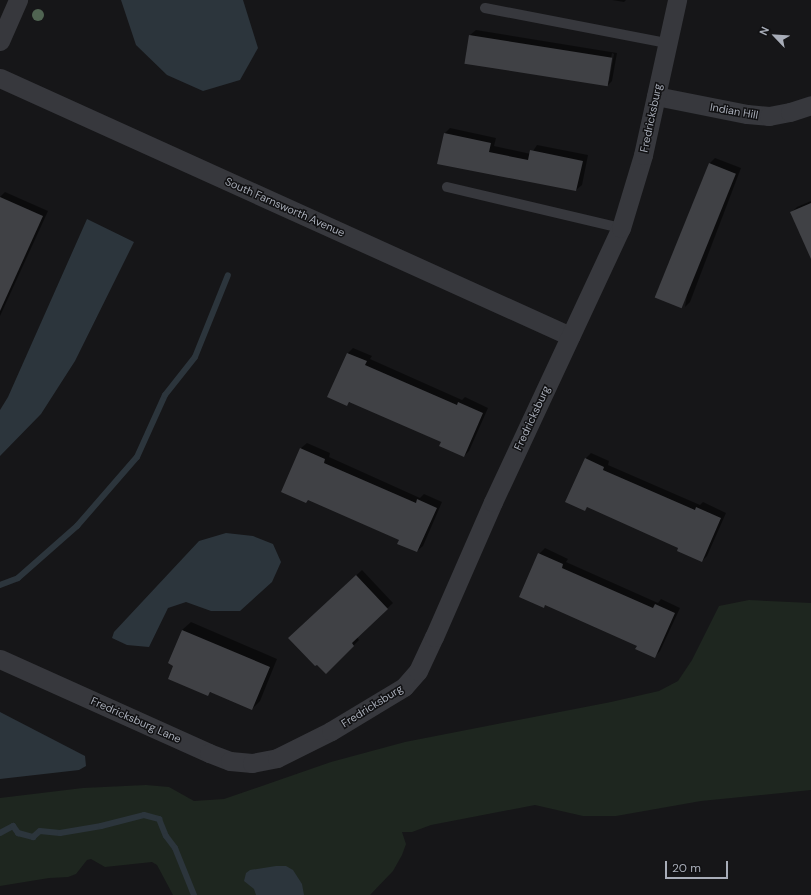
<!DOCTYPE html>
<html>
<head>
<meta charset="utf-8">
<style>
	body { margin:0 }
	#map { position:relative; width:811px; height:895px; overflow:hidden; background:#161618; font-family:"DM Sans",sans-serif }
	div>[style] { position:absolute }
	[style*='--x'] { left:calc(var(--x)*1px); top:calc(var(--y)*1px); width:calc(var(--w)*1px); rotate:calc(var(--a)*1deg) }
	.green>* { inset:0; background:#1e261f }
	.water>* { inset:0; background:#2c353c }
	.shadow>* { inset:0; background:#0007 }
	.stream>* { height:6px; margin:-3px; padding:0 3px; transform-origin:3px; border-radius:3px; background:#2c353c }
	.building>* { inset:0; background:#404145; transform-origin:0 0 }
	.lane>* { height:10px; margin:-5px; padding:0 5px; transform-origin:5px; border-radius:5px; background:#37383d }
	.street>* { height:19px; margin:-9.5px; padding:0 9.5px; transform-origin:9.5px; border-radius:9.5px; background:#37383d }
	.trees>* { width:12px; height:12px; margin:-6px; border-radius:50%; background:#506452 }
	span { translate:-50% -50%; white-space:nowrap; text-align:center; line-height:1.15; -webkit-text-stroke:3px #111113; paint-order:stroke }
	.street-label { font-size:11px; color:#a8adb8 }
	.north { position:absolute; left:755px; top:16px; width:40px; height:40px; -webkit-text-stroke:3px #111113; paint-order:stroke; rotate:295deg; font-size:11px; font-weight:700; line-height:16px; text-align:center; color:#a8adb8 }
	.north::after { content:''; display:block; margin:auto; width:14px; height:18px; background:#a8adb8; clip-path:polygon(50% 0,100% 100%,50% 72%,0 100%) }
	.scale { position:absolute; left:665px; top:861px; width:63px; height:18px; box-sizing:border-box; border:2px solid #a8adb8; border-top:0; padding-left:5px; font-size:12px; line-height:14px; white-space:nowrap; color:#a8adb8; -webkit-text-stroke:3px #111113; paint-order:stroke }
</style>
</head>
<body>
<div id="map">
	<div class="green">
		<div style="clip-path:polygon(749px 600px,811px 603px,811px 790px,701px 801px,616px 816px,583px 816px,535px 805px,431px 825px,412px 832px,402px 832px,406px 844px,402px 855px,393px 871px,370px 895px,173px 895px,157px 865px,152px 862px,105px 867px,91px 859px,87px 860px,76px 874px,68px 877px,49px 878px,0 886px,0 798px,83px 788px,146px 785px,169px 787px,194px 801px,224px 799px,331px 762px,405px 742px,611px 702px,659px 691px,678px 681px,692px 660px,719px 606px)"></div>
	</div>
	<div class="water">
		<div style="clip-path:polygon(121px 0,243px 0,258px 48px,240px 80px,203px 91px,167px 75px,136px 45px)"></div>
		<div style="clip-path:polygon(87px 219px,134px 242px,75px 361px,41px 414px,0 456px,0 410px,8px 397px)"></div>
		<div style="clip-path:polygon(226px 533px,253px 536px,273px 544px,281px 562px,272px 582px,240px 611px,211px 611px,186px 602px,168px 608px,149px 647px,127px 645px,112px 638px,114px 632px,199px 541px)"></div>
		<div style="clip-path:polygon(0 712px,85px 756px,86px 766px,79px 770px,0 779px)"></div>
		<div style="clip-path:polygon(276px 866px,286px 866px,293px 870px,302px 884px,304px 895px,256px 895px,254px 889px,244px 881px,246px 873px,250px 870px)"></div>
	</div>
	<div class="shadow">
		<div style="clip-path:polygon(612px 0,626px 0,624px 2px)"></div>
		<div style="clip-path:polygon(evenodd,476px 30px,617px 53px,612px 81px,607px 86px,470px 35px,476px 30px,612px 53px,614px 54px,609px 81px,607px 81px,612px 53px)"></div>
		<div style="clip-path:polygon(450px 128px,496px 138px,494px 146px,531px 154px,537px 145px,588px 155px,582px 185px,576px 190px,444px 134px)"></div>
		<div style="clip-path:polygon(715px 158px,741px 168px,690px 302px,685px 307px,709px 164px)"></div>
		<div style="clip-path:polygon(5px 192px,48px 211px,0 316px,0 197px)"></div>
		<div style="clip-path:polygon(811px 201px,811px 257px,791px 213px,797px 207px)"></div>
		<div style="clip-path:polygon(353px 348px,372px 356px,370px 359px,462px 400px,465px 397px,488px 408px,469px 451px,464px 456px,442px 442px,351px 401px,347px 405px,329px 397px,348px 353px)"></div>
		<div style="clip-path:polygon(307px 443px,330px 453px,329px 457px,420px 498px,424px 494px,442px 502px,423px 546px,417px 551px,400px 540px,308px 499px,282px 491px,301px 448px)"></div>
		<div style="clip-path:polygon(591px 453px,609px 461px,608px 465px,700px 505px,703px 502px,726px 513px,707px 556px,702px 561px,680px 547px,588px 506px,585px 510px,567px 502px,586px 458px)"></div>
		<div style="clip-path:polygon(545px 548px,568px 559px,566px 562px,658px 603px,661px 599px,680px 608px,660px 651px,655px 656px,638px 645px,546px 604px,544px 607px,539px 554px)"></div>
		<div style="clip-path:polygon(362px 570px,393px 603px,357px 637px,359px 640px,354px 645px,342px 656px,295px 632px)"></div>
		<div style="clip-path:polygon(191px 622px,277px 659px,260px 701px,252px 709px,211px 692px,208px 695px,174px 665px,182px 630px)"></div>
	</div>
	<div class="stream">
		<div style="--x:0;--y:585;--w:19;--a:-21"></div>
		<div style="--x:18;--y:578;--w:79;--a:-41.4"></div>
		<div style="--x:77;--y:526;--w:91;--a:-49"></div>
		<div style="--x:137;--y:457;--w:68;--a:-65.7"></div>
		<div style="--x:165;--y:395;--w:48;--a:-51.7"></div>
		<div style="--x:195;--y:357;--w:88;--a:-68.1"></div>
		<div style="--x:0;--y:833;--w:15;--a:-28"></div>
		<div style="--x:13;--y:826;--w:9;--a:54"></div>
		<div style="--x:18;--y:833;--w:16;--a:15"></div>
		<div style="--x:33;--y:837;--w:9;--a:-41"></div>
		<div style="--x:40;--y:831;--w:20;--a:6"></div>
		<div style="--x:60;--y:833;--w:42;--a:-9.7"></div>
		<div style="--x:101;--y:826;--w:44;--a:-14.3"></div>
		<div style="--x:144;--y:815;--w:16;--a:15"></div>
		<div style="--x:159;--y:819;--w:18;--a:68"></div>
		<div style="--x:166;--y:836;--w:15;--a:53"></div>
		<div style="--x:175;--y:848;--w:51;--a:68"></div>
	</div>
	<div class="building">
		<div style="left:469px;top:35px;width:145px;height:29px;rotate:9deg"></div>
		<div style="clip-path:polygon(444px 133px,491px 143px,489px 152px,528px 160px,530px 150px,583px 161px,576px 191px,437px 164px)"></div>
		<div style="left:709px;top:163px;width:29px;height:145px;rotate:22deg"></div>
		<div style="clip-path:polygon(0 197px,43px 216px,0 311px)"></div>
		<div style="clip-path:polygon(811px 203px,811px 259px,790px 212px)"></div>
		<div style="clip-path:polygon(347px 353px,367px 361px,365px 365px,457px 405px,458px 402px,483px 413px,464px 457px,439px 446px,441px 442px,349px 402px,347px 406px,327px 397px)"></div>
		<div style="clip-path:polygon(300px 448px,325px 459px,324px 463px,416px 503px,417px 499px,437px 508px,417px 552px,397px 544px,399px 540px,308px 500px,306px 503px,281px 492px)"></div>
		<div style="clip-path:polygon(585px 458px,604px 467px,603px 470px,695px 510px,696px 507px,721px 518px,702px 562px,677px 551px,678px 548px,587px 507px,585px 511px,565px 502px)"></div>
		<div style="clip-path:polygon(538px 553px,563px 564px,562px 568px,653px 608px,655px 604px,675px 613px,655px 658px,635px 649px,637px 646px,545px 605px,544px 608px,519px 597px)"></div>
		<div style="clip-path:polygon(356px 575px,388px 609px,352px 643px,354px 646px,326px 674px,317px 665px,315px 666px,288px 638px)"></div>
		<div style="clip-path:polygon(182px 630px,270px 667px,252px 710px,210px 692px,208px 696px,168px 679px,173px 666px,168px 663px)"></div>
	</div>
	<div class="lane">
		<div style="--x:485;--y:8;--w:184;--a:10.9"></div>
		<div style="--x:447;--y:187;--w:179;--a:13.3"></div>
	</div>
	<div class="street">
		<div style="--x:0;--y:41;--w:45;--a:-66.3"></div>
		<div style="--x:0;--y:78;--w:626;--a:24.35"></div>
		<div style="--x:656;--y:96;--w:93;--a:11.2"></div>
		<div style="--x:747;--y:114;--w:22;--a:5"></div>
		<div style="--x:769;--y:116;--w:21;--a:-11"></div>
		<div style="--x:790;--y:112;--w:22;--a:-18"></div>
		<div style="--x:0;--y:659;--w:229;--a:24.2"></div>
		<div style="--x:209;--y:753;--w:22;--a:21"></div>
		<div style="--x:230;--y:761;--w:22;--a:5"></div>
		<div style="--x:252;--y:763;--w:25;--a:-11"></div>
		<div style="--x:277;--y:758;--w:60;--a:-26.6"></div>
		<div style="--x:331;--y:731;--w:85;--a:-31.1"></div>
		<div style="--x:404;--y:687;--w:21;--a:-49"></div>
		<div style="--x:418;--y:671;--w:38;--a:-65"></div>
		<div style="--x:434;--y:637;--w:147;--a:-66.4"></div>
		<div style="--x:493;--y:502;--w:302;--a:-65"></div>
		<div style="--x:621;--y:228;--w:76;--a:-73.2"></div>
		<div style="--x:643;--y:155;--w:159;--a:-77.6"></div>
	</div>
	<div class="trees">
		<div style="left:38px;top:15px"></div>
	</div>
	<div class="street-label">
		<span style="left:734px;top:111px;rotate:10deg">Indian Hill</span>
		<span style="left:651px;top:118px;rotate:-78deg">Fredricksburg</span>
		<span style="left:285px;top:207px;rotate:24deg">South Farnsworth Avenue</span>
		<span style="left:532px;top:418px;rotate:-65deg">Fredricksburg</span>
		<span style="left:372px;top:706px;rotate:-32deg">Fredricksburg</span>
		<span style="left:136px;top:720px;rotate:24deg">Fredricksburg Lane</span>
	</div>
	<div class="north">N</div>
	<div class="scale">20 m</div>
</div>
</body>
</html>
